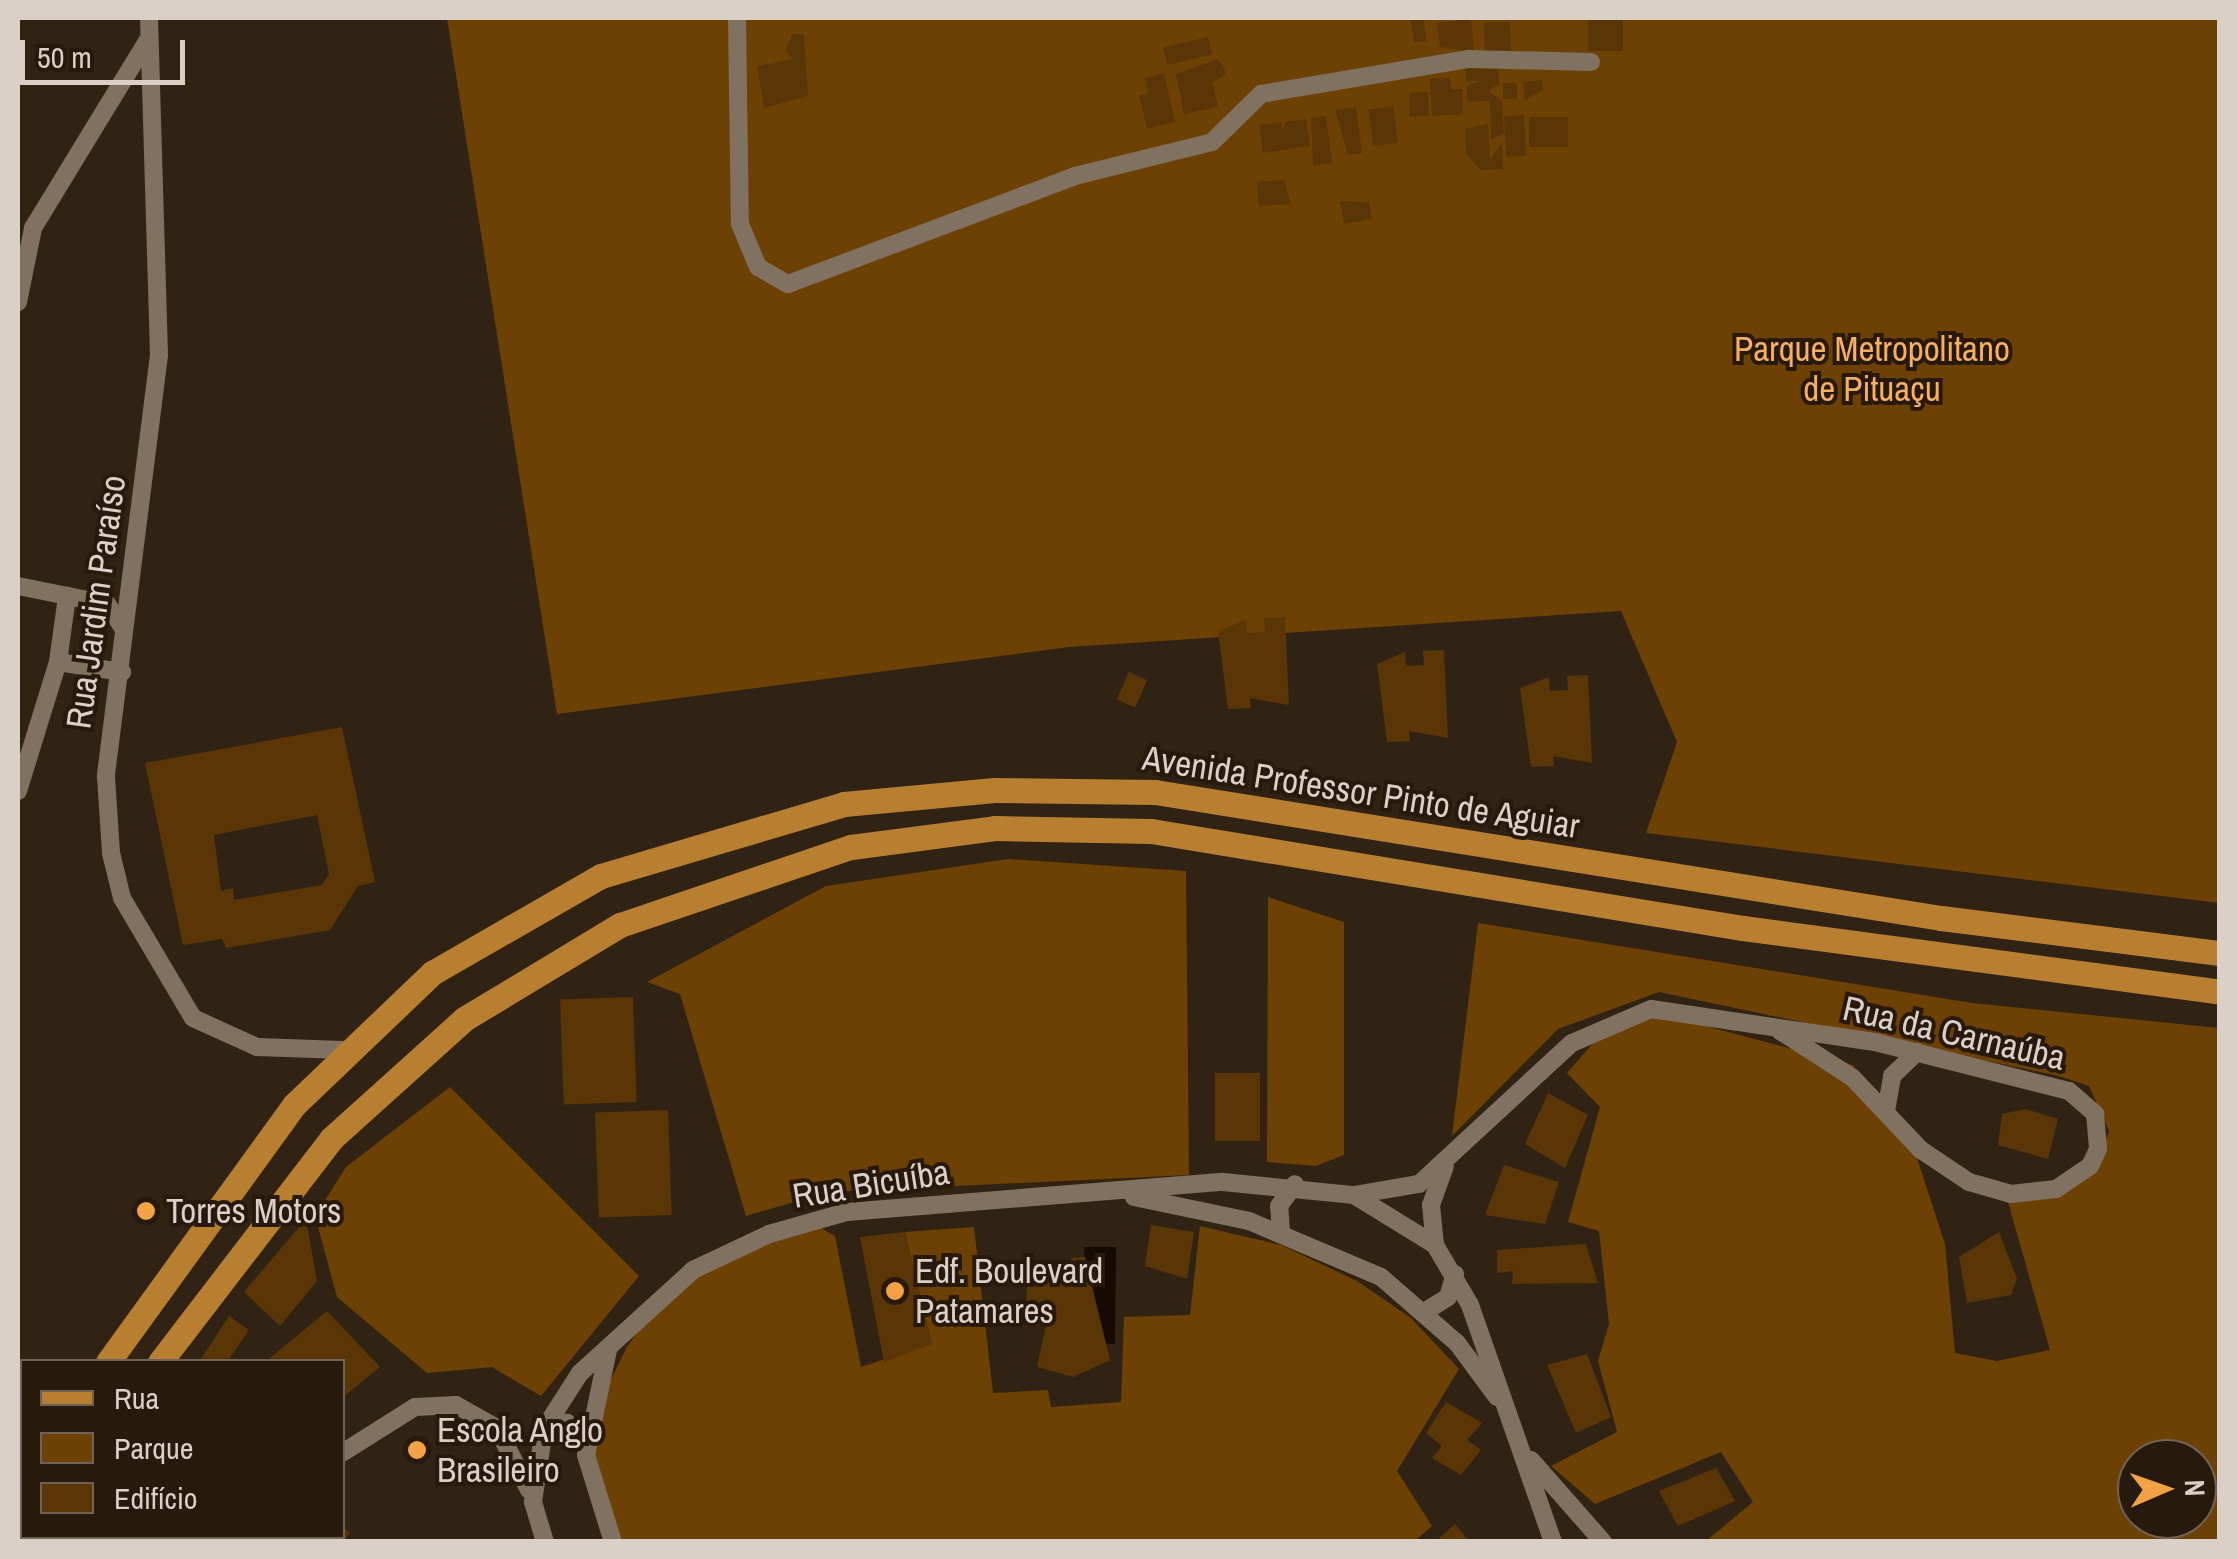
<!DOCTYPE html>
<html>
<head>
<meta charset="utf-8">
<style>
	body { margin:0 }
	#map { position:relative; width:2237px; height:1559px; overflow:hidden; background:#312314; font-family:"Archivo Narrow",sans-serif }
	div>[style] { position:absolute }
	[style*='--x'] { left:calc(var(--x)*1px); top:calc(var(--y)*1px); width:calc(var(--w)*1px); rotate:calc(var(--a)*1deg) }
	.green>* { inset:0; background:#6d4104 }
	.water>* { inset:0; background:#150b03 }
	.building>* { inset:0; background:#5a3607; transform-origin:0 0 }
	.street>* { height:18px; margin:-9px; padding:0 9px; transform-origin:9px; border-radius:9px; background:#817160 }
	.primary>* { height:25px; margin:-12.5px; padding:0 12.5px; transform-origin:12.5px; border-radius:12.5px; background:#b87f31 }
	.dots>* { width:28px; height:28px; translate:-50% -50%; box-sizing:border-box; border:5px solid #27190b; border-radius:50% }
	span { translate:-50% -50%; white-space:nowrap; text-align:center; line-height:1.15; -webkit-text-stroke:8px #27190b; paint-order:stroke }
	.park-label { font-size:35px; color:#f7af61 }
	.street-label { font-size:35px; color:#dad0c7 }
	.poi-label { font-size:35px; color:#dad0c7 }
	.left { translate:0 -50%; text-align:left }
	.frame { position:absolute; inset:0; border:20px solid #dad0c7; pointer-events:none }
	.legend { position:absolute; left:20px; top:1359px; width:325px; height:180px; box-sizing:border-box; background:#27190b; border:2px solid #6f6256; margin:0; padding:12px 18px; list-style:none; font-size:30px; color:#dad0c7 }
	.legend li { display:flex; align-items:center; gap:20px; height:50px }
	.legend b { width:50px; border:2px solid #6f6256 }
	.north { position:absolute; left:2117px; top:1439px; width:100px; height:100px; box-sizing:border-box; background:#27190b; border:2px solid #6f6256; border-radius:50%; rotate:88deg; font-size:28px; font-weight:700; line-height:40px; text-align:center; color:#dad0c7 }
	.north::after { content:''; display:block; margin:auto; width:35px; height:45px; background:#f4a344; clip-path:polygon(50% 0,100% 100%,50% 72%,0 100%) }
	.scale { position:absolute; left:20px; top:40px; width:165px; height:45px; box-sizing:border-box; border:5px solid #dad0c7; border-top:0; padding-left:12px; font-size:30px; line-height:35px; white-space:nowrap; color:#dad0c7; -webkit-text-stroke:8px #27190b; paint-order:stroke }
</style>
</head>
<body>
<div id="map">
	<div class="green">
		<div style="clip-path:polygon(447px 18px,2219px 18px,2219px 903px,1646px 833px,1677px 742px,1621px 611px,1069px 647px,557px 714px)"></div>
		<div style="clip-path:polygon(1008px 859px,1186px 871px,1189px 1175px,829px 1192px,746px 1216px,680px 994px,647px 982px,826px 886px)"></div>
		<div style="clip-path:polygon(1268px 897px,1344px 922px,1344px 1155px,1316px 1166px,1267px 1162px)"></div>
		<div style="clip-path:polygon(evenodd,1478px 923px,1972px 1003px,2219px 1028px,2219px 1541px,1706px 1541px,1753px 1502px,1721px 1452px,1595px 1504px,1551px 1466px,1617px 1432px,1598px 1361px,1609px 1324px,1599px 1231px,1568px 1222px,1600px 1107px,1567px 1073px,1595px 1041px,1660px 1014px,1853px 1065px,1917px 1158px,1945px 1244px,1955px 1353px,1997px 1361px,2050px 1350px,2008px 1202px,2099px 1159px,2109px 1131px,2089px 1086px,2059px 1076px,1659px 992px,1558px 1029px,1452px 1136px,1478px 923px,2137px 1459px,2197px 1459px,2197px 1519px,2137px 1519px,2137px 1459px)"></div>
		<div style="clip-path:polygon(450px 1087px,639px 1276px,541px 1396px,492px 1367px,427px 1373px,337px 1297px,315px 1216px,346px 1167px)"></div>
		<div style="clip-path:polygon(807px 1220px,835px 1236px,861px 1367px,931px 1344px,905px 1232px,974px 1227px,993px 1393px,1048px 1390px,1051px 1407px,1121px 1402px,1124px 1317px,1190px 1315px,1200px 1226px,1281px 1245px,1357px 1281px,1411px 1318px,1459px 1369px,1397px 1471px,1432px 1526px,1415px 1541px,620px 1541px,594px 1452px,604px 1393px,627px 1347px,679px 1272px)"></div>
	</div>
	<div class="water">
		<div style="clip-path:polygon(1084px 1247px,1116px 1247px,1115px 1344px,1091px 1343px)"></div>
	</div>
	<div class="building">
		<div style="clip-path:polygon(1410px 18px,1423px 18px,1427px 41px,1414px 42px)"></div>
		<div style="left:1588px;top:18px;width:35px;height:33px"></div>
		<div style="clip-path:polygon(1471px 19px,1474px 52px,1440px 47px,1437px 23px)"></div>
		<div style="left:1510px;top:22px;width:30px;height:26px;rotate:88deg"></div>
		<div style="clip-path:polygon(792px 34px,804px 34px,808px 96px,764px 108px,757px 66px,793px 59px,785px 51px)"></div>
		<div style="left:1208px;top:37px;width:18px;height:46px;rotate:77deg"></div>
		<div style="clip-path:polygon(1218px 59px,1227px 74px,1213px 82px,1218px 107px,1184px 114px,1176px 74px)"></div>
		<div style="clip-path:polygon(1498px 63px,1499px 84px,1488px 91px,1502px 101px,1504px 134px,1491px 140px,1490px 101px,1467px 102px,1467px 85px,1481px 81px,1466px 81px,1465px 64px)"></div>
		<div style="clip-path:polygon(1164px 73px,1175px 122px,1147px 129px,1139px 95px,1148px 93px,1145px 78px)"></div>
		<div style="clip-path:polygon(1450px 78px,1451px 89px,1462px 89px,1463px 114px,1432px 116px,1430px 79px)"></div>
		<div style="clip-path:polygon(1542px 80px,1543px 90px,1525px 100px,1523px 82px)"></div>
		<div style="left:1503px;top:83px;width:14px;height:16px"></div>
		<div style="left:1428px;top:92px;width:24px;height:19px;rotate:88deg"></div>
		<div style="left:1393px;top:106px;width:37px;height:25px;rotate:82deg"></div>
		<div style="clip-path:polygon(1356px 107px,1362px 153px,1348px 155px,1335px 110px)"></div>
		<div style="left:1524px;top:115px;width:41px;height:20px;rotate:87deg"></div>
		<div style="clip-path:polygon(1326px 116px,1332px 163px,1313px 166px,1311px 118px)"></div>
		<div style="left:1529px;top:117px;width:39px;height:30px"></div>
		<div style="clip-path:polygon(1306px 119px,1310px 146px,1263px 153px,1259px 125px,1281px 122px,1283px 132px,1285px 122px)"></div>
		<div style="clip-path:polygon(1488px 124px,1490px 160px,1502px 142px,1503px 169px,1480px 170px,1466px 153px,1465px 129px)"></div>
		<div style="clip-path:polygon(1284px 180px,1291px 204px,1259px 206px,1257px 182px)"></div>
		<div style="clip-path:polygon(1340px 201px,1369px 202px,1372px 219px,1344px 224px)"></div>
		<div style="clip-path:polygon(1285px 617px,1289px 705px,1250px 698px,1251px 708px,1228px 709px,1218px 631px,1246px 620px,1247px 633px,1265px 632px,1264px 618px)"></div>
		<div style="clip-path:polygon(1444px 650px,1448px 738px,1409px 731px,1410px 741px,1387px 742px,1377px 664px,1405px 652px,1406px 666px,1424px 665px,1423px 651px)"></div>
		<div style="left:1129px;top:672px;width:20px;height:30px;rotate:24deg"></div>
		<div style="clip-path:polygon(1588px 675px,1592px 763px,1553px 756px,1554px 766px,1531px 767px,1520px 688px,1549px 677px,1550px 691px,1568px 690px,1567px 676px)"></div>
		<div style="clip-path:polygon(evenodd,342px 727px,375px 882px,358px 886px,330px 930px,226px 948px,222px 939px,183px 945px,145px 763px,342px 727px,317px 815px,329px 874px,322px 885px,234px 900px,233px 888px,221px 891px,214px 835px,317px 815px)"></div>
		<div style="left:633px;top:997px;width:105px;height:73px;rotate:88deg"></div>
		<div style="left:1215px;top:1073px;width:45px;height:68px"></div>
		<div style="clip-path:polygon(1548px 1093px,1588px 1115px,1565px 1168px,1525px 1144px)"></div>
		<div style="clip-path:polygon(2026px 1109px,2058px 1119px,2048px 1159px,1998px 1145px,2002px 1114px)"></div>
		<div style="left:668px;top:1110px;width:105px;height:73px;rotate:88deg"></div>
		<div style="clip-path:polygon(1504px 1165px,1559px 1182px,1545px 1224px,1485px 1215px)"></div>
		<div style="clip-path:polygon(306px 1219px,317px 1281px,280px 1326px,244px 1292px)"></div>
		<div style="clip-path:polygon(1151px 1225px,1194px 1232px,1187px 1279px,1145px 1266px)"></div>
		<div style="clip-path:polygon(905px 1232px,932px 1344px,884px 1362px,860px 1237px)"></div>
		<div style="clip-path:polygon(1999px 1232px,2017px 1279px,2011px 1295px,1967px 1303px,1959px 1257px)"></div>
		<div style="clip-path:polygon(1586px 1244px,1598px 1283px,1512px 1284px,1513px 1271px,1497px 1273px,1497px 1250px)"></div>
		<div style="clip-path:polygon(1085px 1257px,1110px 1360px,1073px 1377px,1037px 1367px,1046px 1325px,1026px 1327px,1027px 1284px,1072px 1275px,1071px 1258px)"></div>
		<div style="clip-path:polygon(327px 1311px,380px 1367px,342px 1398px,342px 1362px,265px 1362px)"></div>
		<div style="clip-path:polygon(229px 1316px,249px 1330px,227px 1362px,199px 1362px)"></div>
		<div style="clip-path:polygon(1587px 1354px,1611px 1417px,1576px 1433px,1547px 1365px)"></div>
		<div style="clip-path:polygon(1446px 1402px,1482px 1423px,1467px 1440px,1481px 1450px,1461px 1475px,1432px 1458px,1442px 1446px,1426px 1433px)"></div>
		<div style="clip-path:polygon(1716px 1468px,1735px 1501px,1678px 1526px,1659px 1491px)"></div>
		<div style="clip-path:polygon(1455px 1524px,1470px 1542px,1435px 1542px)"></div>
		<div style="clip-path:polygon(342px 1526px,350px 1533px,343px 1542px,295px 1539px,342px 1536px)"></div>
	</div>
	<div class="street">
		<div style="--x:149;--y:18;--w:337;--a:88.3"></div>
		<div style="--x:159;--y:355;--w:425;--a:97.2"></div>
		<div style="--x:106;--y:777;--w:76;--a:86.2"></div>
		<div style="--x:111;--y:853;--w:46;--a:76.3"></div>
		<div style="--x:122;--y:898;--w:139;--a:59.4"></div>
		<div style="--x:193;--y:1018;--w:70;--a:24.4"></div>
		<div style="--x:257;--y:1047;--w:86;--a:2"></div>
		<div style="--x:737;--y:18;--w:206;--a:89.2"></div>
		<div style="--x:740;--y:224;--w:47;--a:67.3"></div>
		<div style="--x:758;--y:267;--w:34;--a:30"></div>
		<div style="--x:788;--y:284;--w:307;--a:-20.6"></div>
		<div style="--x:1075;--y:176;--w:141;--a:-13.9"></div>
		<div style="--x:1212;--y:142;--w:69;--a:-44.4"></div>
		<div style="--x:1261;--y:94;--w:211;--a:-9.6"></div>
		<div style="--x:1469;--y:59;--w:122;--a:1.4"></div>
		<div style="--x:18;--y:302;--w:76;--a:-78.5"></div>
		<div style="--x:33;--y:228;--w:219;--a:-58.6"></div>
		<div style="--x:18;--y:586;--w:91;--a:11.4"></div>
		<div style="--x:107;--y:604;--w:30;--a:56"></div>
		<div style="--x:58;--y:662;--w:65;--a:8.9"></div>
		<div style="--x:18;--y:791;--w:135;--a:-72.8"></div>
		<div style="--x:58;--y:662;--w:67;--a:-82.2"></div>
		<div style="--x:1886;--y:1111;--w:36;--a:-80"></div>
		<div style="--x:1892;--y:1076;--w:35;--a:-44"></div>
		<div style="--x:1354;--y:1195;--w:66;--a:-9.6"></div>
		<div style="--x:1419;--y:1184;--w:208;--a:-42.7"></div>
		<div style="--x:1572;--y:1043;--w:86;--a:-23.3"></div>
		<div style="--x:1651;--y:1009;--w:226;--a:8.4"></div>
		<div style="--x:1875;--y:1042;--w:200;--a:14.2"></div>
		<div style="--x:2069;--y:1091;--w:35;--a:41"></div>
		<div style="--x:2095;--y:1114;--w:35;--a:85"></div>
		<div style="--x:2098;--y:1149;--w:19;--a:115"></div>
		<div style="--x:2090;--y:1166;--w:41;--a:145.9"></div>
		<div style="--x:2056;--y:1189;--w:45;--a:173.7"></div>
		<div style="--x:2011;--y:1194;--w:44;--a:-164.1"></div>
		<div style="--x:1969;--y:1182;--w:58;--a:-146.3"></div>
		<div style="--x:1921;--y:1150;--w:99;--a:-133.4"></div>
		<div style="--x:1853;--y:1078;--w:87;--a:-147.2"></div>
		<div style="--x:1134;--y:1197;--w:117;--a:11.8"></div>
		<div style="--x:1249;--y:1221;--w:143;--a:23"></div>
		<div style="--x:1381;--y:1277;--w:101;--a:41"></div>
		<div style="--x:1457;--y:1343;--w:67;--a:53.5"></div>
		<div style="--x:1281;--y:1232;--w:26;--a:-94"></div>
		<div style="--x:1279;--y:1206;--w:27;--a:-54"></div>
		<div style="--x:1435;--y:1245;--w:40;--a:-95.7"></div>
		<div style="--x:1431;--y:1205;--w:41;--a:-70.3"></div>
		<div style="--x:1426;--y:1311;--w:26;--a:-32"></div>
		<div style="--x:1448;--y:1297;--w:24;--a:-73"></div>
		<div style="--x:608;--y:1350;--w:107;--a:101.8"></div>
		<div style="--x:586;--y:1455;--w:91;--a:72.8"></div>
		<div style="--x:544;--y:1429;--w:24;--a:-15"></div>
		<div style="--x:567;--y:1423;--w:23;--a:34"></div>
		<div style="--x:342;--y:1453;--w:86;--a:-32.2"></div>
		<div style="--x:415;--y:1407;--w:41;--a:-2.8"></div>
		<div style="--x:456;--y:1405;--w:47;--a:29.3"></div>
		<div style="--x:497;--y:1428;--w:70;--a:62.7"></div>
		<div style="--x:1531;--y:1460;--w:109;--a:48.7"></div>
		<div style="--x:255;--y:1542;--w:7;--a:-63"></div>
		<div style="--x:545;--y:1542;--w:42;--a:-106.7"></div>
		<div style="--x:533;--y:1502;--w:74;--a:-81.4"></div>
		<div style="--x:544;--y:1429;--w:67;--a:-57.3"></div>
		<div style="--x:580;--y:1373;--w:153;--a:-42.3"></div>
		<div style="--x:693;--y:1270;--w:84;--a:-25.3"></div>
		<div style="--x:769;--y:1234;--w:81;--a:-15.8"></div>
		<div style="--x:847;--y:1212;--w:377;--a:-4.6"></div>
		<div style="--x:1223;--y:1182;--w:132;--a:5.7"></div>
		<div style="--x:1354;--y:1195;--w:95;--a:31.7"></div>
		<div style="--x:1435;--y:1245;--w:69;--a:59.7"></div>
		<div style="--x:1470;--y:1305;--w:251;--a:70.7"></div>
	</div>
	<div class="primary">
		<div style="--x:108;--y:1362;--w:317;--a:-54.1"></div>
		<div style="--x:294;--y:1105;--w:191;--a:-43.7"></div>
		<div style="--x:432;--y:973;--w:195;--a:-29.9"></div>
		<div style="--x:601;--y:876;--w:253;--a:-16.5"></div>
		<div style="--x:844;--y:804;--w:151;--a:-5.3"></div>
		<div style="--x:994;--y:790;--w:161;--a:0.7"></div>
		<div style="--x:1155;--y:792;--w:796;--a:9.11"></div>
		<div style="--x:1941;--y:918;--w:281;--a:7.2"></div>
		<div style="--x:160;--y:1362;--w:282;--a:-52.5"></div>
		<div style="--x:332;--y:1138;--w:178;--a:-42"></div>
		<div style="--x:464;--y:1019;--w:182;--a:-31.1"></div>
		<div style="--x:620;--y:925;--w:244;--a:-18.7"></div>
		<div style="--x:851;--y:847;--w:145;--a:-7.5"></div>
		<div style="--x:995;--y:828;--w:156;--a:1.1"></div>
		<div style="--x:1151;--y:831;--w:600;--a:9.31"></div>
		<div style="--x:1743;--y:928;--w:481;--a:7.6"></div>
		<div style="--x:18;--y:1492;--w:8;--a:-60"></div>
		<div style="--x:31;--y:1542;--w:7;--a:-56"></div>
	</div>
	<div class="dots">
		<div style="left:146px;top:1211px;background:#f4a344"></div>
		<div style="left:895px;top:1291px;background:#f4a344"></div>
		<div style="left:417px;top:1450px;background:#f4a344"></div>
	</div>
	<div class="park-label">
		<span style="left:1872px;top:369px">Parque Metropolitano<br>de Pituaçu</span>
	</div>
	<div class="street-label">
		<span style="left:96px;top:602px;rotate:-82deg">Rua Jardim Paraíso</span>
		<span style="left:1361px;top:792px;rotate:9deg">Avenida Professor Pinto de Aguiar</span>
		<span style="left:1954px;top:1033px;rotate:13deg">Rua da Carnaúba</span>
		<span style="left:871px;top:1184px;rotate:-9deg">Rua Bicuíba</span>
	</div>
	<div class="poi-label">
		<span class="left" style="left:166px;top:1211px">Torres Motors</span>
		<span class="left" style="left:915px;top:1291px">Edf. Boulevard<br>Patamares</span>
		<span class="left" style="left:437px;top:1450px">Escola Anglo<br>Brasileiro</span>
	</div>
	<div class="frame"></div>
	<ul class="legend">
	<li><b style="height:12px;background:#b87f31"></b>Rua</li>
	<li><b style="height:28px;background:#6d4104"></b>Parque</li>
	<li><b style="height:28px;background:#5a3607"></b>Edifício</li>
	</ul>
	<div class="north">N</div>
	<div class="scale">50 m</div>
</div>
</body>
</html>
